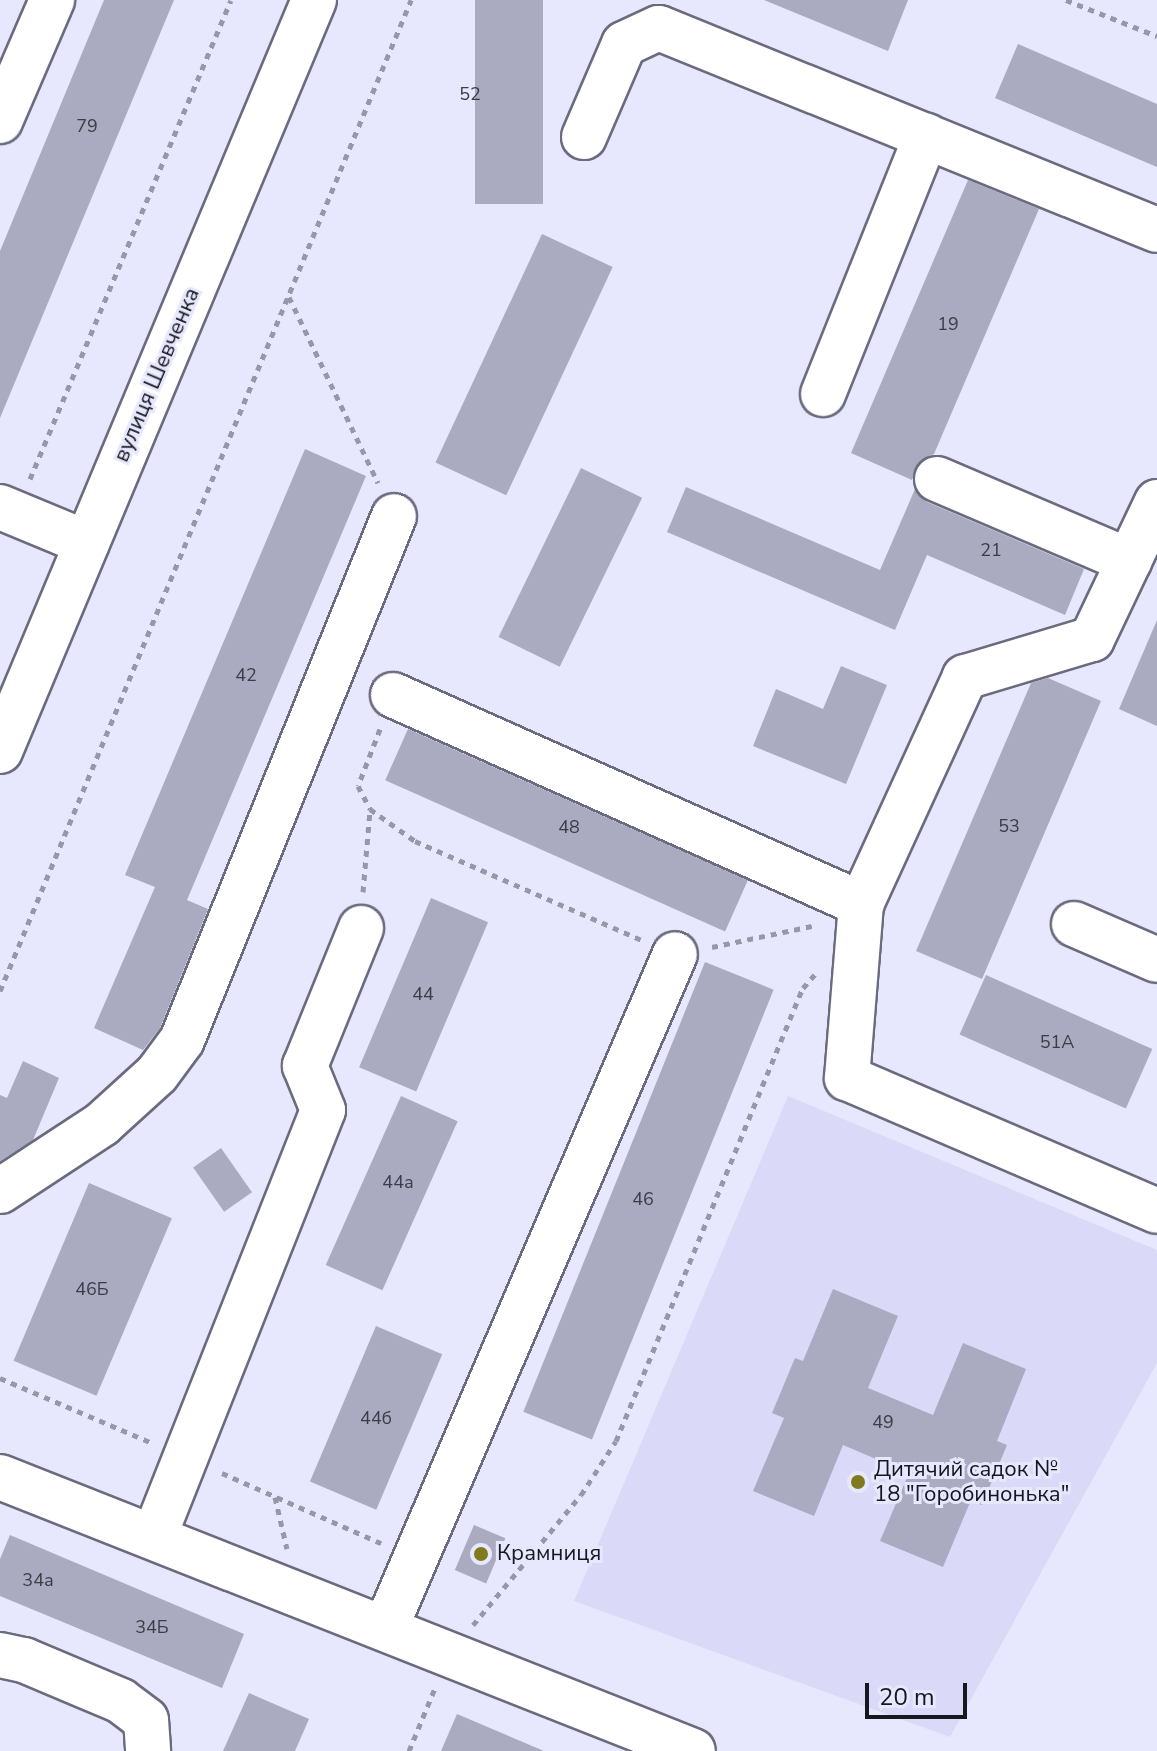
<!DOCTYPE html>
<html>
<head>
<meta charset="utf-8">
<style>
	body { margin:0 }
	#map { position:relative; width:1157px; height:1751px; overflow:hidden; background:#e7e8fe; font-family:"Nunito Sans",sans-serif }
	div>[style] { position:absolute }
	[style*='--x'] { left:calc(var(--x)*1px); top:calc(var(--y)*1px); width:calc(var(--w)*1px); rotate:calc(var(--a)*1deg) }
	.built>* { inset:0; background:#dadaf8 }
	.building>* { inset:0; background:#aaaac0; transform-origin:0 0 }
	.path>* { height:5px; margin-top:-2.5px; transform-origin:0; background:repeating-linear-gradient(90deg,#9697a8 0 6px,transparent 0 12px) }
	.roads { filter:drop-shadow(2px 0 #6b6b7f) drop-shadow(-2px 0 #6b6b7f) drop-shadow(0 2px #6b6b7f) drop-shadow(0 -2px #6b6b7f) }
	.minor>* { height:44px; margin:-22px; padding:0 22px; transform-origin:22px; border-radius:22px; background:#fff }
	.dots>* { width:22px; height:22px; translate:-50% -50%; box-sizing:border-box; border:4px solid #e7e8fe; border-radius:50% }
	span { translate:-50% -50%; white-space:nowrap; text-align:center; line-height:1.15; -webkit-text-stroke:6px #e7e8fe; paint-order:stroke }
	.number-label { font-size:18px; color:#3c3c47 }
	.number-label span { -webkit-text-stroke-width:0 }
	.street-label { font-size:22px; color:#17171f }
	.poi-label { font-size:22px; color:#17171f }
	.left { translate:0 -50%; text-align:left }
	.scale { position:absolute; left:865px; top:1683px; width:102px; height:36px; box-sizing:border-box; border:4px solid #17171f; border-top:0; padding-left:10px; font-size:24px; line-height:28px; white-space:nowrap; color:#17171f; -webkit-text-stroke:6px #e7e8fe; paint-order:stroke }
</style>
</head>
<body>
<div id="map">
	<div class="built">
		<div style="clip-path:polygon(788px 1096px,1157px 1250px,1157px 1363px,950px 1737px,574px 1601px)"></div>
	</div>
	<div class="building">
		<div style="clip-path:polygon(104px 0,174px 0,0 418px,0 251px)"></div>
		<div style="left:475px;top:0;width:68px;height:204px"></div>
		<div style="clip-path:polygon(764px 0,908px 0,888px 51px)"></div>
		<div style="clip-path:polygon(1018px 44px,1157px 104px,1157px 167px,995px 98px)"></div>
		<div style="clip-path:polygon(968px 180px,1039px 209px,934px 454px,921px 460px,912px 480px,851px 453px)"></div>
		<div style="left:542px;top:234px;width:78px;height:252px;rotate:25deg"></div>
		<div style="clip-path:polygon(305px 449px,366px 476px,187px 900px,208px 909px,160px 1028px,143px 1050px,94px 1028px,155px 887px,125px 875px)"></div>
		<div style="left:581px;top:468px;width:68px;height:188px;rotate:26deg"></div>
		<div style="clip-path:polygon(686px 487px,880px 570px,915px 489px,927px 502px,1084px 569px,1065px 615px,927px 555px,895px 630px,667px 532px)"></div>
		<div style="clip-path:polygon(1157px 620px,1157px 726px,1119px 709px)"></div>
		<div style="clip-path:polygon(841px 666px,887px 685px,846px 784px,753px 746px,776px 689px,823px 709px)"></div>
		<div style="clip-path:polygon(1048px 678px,1101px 701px,982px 979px,916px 951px,1031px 683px)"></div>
		<div style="left:408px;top:729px;width:372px;height:56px;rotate:24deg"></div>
		<div style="left:431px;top:898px;width:62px;height:184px;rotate:23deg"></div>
		<div style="left:705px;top:962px;width:74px;height:485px;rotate:22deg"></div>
		<div style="left:986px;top:975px;width:182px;height:65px;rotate:24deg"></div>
		<div style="clip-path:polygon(23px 1061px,59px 1078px,33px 1140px,0 1161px,0 1095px,7px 1098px)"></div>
		<div style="left:401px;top:1096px;width:62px;height:185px;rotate:24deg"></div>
		<div style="left:221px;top:1148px;width:54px;height:34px;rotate:55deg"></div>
		<div style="left:89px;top:1183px;width:90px;height:193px;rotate:23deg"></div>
		<div style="clip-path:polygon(833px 1289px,898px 1316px,868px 1388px,933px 1415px,963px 1343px,1026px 1369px,997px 1441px,1007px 1445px,982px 1505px,971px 1500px,943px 1567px,880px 1541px,909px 1473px,843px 1445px,814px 1516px,753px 1491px,784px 1418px,772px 1413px,795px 1358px,803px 1361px)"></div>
		<div style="left:376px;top:1326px;width:72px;height:169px;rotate:23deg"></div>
		<div style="left:474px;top:1525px;width:34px;height:49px;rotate:23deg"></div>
		<div style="clip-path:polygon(10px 1535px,244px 1634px,222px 1688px,0 1596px,0 1559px)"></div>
		<div style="clip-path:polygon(249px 1693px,309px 1719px,295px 1751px,223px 1751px)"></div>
		<div style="clip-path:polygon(457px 1714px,544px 1751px,441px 1751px)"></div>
	</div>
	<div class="path">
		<div style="--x:1066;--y:0;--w:98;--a:21.6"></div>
		<div style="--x:289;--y:297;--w:206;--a:64.4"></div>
		<div style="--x:30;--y:479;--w:519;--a:-67.24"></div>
		<div style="--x:380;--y:729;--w:61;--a:111.1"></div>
		<div style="--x:358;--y:786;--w:26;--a:62"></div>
		<div style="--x:370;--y:809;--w:55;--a:35.4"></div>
		<div style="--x:415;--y:841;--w:248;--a:23.6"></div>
		<div style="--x:363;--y:892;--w:82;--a:-85.1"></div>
		<div style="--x:712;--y:947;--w:102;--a:-11.9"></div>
		<div style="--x:0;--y:991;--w:1073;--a:-67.47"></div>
		<div style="--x:0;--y:1378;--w:163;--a:23.1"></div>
		<div style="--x:222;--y:1473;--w:174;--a:23.8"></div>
		<div style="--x:275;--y:1497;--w:53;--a:77"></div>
		<div style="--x:473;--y:1625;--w:169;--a:-50.3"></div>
		<div style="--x:581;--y:1495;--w:64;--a:-57.1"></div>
		<div style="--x:616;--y:1441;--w:490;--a:-67.6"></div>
		<div style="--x:803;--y:988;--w:18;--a:-49"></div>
		<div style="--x:409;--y:1751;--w:68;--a:-67.6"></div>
	</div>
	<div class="roads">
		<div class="minor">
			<div style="--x:0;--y:121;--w:132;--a:-66.7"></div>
			<div style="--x:584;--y:137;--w:101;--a:-66.7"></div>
			<div style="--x:624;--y:44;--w:38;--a:-25"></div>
			<div style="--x:659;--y:28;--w:537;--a:22.08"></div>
			<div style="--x:823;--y:394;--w:278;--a:-68.2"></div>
			<div style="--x:937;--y:479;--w:209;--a:23.1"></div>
			<div style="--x:1157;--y:502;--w:152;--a:115.4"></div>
			<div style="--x:1092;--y:639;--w:133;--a:163.3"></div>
			<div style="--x:965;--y:677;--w:250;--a:114.6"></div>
			<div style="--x:861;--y:904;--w:175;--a:94.6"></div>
			<div style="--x:847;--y:1078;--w:337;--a:23.2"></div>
			<div style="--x:0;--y:507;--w:94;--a:22.5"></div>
			<div style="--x:393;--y:695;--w:513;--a:24.06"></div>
			<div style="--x:0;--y:751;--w:814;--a:-67.31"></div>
			<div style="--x:1074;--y:924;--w:90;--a:23.4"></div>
			<div style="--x:0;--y:1191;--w:122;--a:-33.3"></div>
			<div style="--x:102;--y:1124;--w:74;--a:-42.3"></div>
			<div style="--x:157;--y:1074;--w:42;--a:-53.7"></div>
			<div style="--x:182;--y:1040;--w:565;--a:-67.97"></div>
			<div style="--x:0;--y:1477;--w:745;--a:21.57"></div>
			<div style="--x:154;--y:1537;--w:459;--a:-68.4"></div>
			<div style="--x:323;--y:1110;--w:48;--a:-112.2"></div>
			<div style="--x:305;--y:1066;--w:149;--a:-67.9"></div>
			<div style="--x:386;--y:1627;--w:732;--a:-66.76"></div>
			<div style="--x:0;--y:1655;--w:25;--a:12"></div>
			<div style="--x:24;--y:1660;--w:105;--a:22.9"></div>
			<div style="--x:121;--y:1701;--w:31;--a:37"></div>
			<div style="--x:146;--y:1720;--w:31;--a:86"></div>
		</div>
	</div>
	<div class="dots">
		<div style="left:858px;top:1482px;background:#807a1f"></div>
		<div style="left:481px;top:1554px;background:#807a1f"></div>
	</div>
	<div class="number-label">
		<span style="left:470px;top:94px">52</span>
		<span style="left:87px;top:126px">79</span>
		<span style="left:948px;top:324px">19</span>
		<span style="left:991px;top:550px">21</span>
		<span style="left:246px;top:675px">42</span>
		<span style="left:1009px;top:826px">53</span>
		<span style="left:569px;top:827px">48</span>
		<span style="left:423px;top:994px">44</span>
		<span style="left:1057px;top:1042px">51А</span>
		<span style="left:398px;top:1182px">44а</span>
		<span style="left:643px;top:1199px">46</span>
		<span style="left:92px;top:1289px">46Б</span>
		<span style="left:376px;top:1418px">44б</span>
		<span style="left:883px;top:1422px">49</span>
		<span style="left:38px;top:1580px">34а</span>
		<span style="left:152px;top:1627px">34Б</span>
	</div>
	<div class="street-label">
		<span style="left:157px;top:375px;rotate:-67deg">вулиця Шевченка</span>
	</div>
	<div class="poi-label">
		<span class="left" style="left:874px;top:1482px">Дитячий садок №<br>18 "Горобинонька"</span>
		<span class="left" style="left:497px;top:1554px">Крамниця</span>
	</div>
	<div class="scale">20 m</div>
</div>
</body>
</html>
